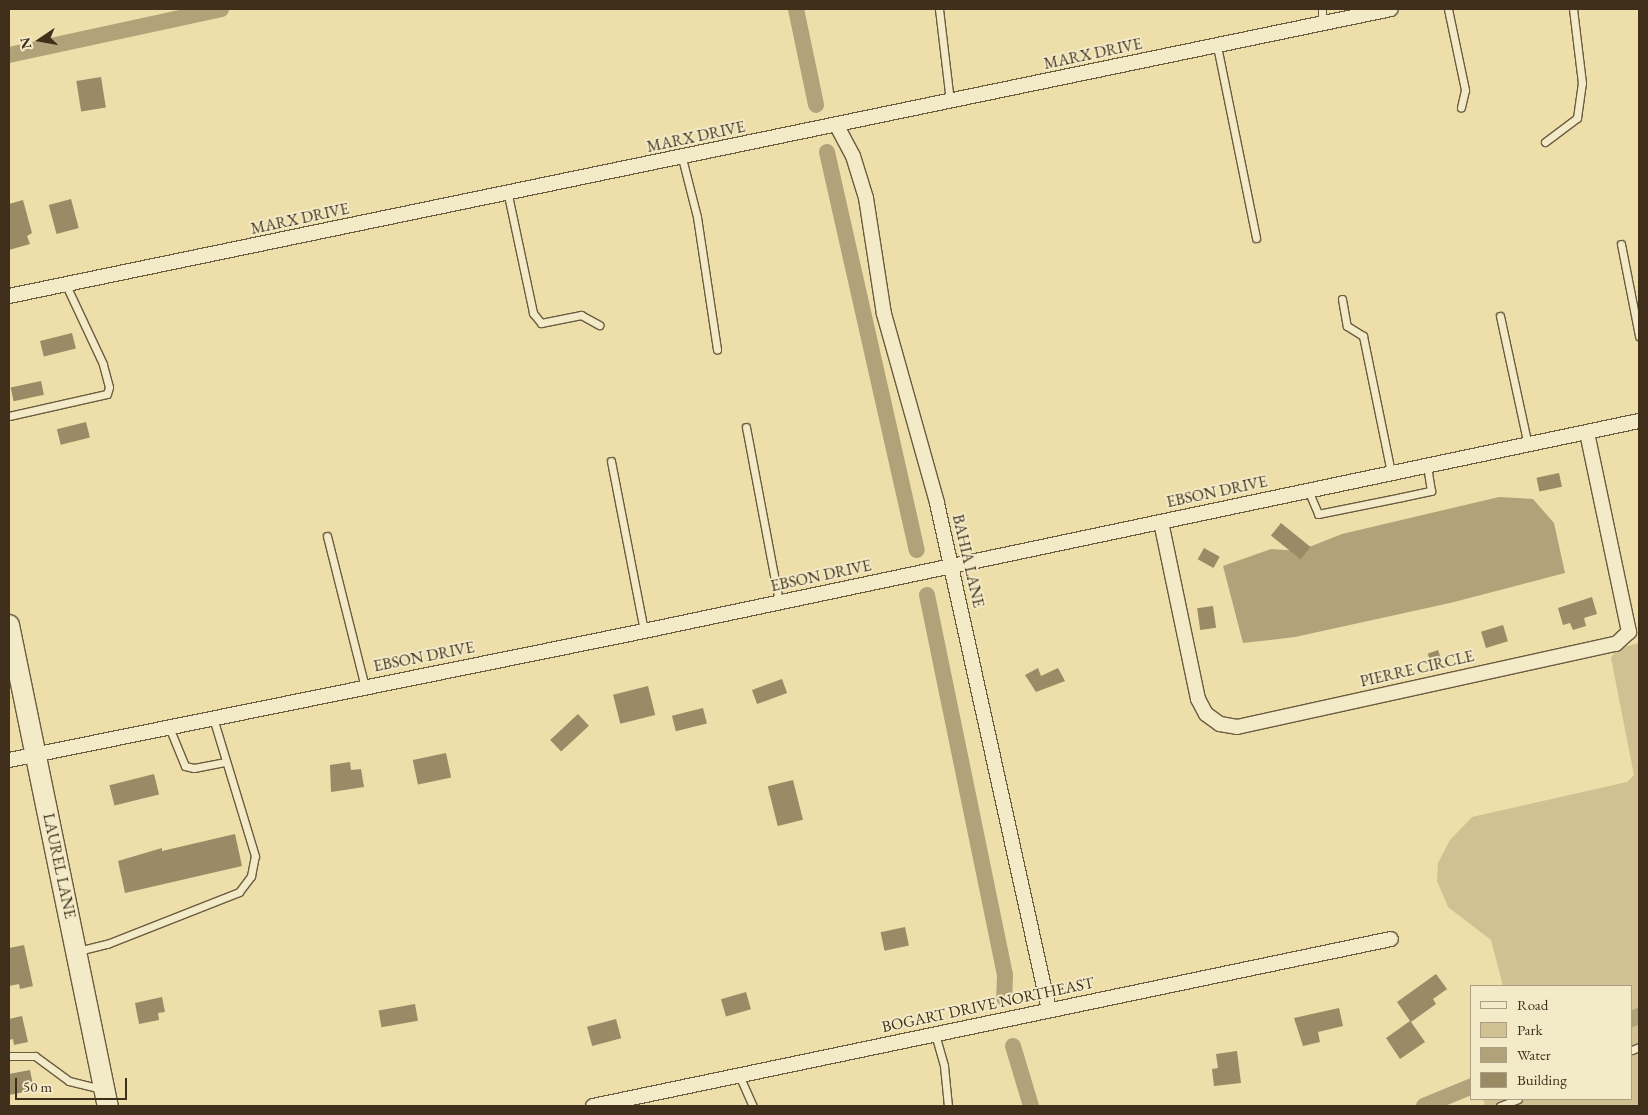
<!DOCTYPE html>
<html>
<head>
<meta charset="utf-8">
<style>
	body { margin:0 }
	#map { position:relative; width:1648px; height:1115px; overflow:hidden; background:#eddeaa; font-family:"EB Garamond",serif }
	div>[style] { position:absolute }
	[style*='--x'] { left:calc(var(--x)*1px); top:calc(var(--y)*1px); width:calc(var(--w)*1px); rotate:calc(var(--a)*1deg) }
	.green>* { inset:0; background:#d0c092 }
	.water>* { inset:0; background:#b2a279 }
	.canal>* { height:16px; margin:-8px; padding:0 8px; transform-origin:8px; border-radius:8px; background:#b2a279 }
	.building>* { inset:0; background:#9a8a65; transform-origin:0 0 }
	.roads { filter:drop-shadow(1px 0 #6b5b3f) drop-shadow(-1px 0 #6b5b3f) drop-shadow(0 1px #6b5b3f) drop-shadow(0 -1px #6b5b3f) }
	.lane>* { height:7px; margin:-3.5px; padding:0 3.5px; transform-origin:3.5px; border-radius:3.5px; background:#f3eac8 }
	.street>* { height:14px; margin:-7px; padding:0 7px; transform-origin:7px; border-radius:7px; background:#f3eac8 }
	.secondary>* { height:20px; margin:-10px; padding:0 10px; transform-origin:10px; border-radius:10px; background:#f3eac8 }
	span { translate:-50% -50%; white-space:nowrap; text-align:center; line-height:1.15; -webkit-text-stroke:4px #f3eac8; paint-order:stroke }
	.street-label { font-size:16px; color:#402f1b }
	.frame { position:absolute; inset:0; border:10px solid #402f1b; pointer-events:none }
	.legend { position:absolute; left:1470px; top:985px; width:162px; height:115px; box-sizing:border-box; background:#f3eac8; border:1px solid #ab9f83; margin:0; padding:6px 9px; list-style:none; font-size:15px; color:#402f1b }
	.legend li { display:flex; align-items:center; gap:10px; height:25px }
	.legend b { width:25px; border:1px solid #ab9f83 }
	.north { position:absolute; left:15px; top:15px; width:50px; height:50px; -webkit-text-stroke:4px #f3eac8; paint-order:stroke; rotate:258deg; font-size:14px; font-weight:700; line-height:20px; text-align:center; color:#402f1b }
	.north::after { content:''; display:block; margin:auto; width:18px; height:22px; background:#402f1b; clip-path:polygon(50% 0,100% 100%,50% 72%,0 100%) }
	.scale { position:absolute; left:15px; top:1078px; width:112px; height:22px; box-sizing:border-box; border:2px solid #402f1b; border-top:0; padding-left:6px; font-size:15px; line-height:18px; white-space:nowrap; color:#402f1b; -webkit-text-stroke:4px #f3eac8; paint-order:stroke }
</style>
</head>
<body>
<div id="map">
	<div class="green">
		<div style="clip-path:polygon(1639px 643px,1639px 1106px,1485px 1106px,1483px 1099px,1632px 1099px,1632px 986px,1503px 986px,1491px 940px,1448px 907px,1437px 881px,1438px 863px,1450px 840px,1472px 817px,1627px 782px,1634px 775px,1611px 658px,1617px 649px)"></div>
	</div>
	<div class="water">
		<div style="clip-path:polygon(1499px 497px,1533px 499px,1554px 523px,1565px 573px,1450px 603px,1295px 637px,1243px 643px,1223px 566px,1271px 549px,1299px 551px,1342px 534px)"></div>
	</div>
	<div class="canal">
		<div style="--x:796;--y:9;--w:98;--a:78.2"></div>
		<div style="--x:9;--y:55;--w:217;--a:-12.2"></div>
		<div style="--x:827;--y:152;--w:408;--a:77.3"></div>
		<div style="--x:927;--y:595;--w:388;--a:78.4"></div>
		<div style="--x:1005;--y:975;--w:23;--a:92"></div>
		<div style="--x:1632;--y:1019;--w:8;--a:-23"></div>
		<div style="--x:1013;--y:1046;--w:63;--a:73.3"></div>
		<div style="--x:1424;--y:1106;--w:52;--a:-22.6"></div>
	</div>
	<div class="building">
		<div style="left:101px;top:77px;width:31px;height:25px;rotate:81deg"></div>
		<div style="left:71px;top:199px;width:30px;height:23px;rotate:75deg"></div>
		<div style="clip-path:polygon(23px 200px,32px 233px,27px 236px,30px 244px,9px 250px,9px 204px)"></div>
		<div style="left:72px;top:333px;width:16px;height:33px;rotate:76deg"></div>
		<div style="left:41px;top:381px;width:14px;height:31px;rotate:78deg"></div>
		<div style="left:86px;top:422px;width:16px;height:30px;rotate:76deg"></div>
		<div style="left:1559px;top:473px;width:14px;height:23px;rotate:78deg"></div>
		<div style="left:1281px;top:523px;width:38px;height:16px;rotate:39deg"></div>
		<div style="left:1204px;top:548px;width:18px;height:13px;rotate:29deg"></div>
		<div style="clip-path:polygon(1592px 597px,1597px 614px,1584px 618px,1586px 626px,1573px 630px,1570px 623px,1563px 625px,1558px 608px)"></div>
		<div style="left:1213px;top:606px;width:22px;height:16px;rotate:82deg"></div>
		<div style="left:1503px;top:625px;width:17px;height:23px;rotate:73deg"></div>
		<div style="left:1438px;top:650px;width:12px;height:11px;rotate:70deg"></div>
		<div style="clip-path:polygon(1038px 668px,1041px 676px,1058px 668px,1065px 681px,1036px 692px,1025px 675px)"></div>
		<div style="left:782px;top:679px;width:15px;height:32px;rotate:70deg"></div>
		<div style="left:648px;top:686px;width:30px;height:36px;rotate:76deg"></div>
		<div style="left:703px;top:708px;width:16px;height:32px;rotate:76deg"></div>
		<div style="left:578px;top:714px;width:16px;height:38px;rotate:47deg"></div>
		<div style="left:446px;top:753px;width:25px;height:34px;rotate:78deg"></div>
		<div style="clip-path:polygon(350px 762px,351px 770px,361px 769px,364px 787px,331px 792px,330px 765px)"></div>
		<div style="left:154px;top:774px;width:21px;height:46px;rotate:76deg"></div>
		<div style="left:793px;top:780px;width:41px;height:26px;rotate:76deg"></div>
		<div style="clip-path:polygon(235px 834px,242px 866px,125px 893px,118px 861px,162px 848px,162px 851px)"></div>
		<div style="left:905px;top:927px;width:19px;height:25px;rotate:78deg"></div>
		<div style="clip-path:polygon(24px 945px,33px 986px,20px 989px,19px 984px,9px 986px,9px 948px)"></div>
		<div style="clip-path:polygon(1436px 974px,1447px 989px,1433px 999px,1436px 1004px,1411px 1022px,1425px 1042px,1400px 1059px,1386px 1038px,1410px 1021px,1397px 1002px)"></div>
		<div style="left:746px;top:992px;width:18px;height:26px;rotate:74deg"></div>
		<div style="clip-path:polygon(162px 997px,165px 1012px,158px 1013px,159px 1020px,139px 1024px,135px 1003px)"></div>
		<div style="left:415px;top:1004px;width:17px;height:37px;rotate:80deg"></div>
		<div style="clip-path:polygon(1339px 1008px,1343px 1026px,1318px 1032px,1320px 1042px,1303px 1046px,1294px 1018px)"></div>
		<div style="clip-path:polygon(22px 1016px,28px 1042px,14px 1045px,13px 1039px,9px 1040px,9px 1019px)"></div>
		<div style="left:616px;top:1019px;width:20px;height:30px;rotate:75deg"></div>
		<div style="clip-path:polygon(1237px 1051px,1241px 1083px,1214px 1086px,1212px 1069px,1218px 1068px,1216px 1054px)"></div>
		<div style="clip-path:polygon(30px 1070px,34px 1090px,9px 1095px,9px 1074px)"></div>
	</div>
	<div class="roads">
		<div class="lane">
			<div style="--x:939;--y:9;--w:93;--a:83.2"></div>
			<div style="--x:1448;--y:9;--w:83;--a:78.1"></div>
			<div style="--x:1465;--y:90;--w:18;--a:103"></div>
			<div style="--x:1322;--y:23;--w:14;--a:-90"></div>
			<div style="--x:1217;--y:46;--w:196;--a:78.5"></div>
			<div style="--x:1545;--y:142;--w:40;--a:-37"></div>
			<div style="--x:1577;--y:118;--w:35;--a:-82"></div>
			<div style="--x:1582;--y:83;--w:75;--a:-96.9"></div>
			<div style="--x:682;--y:158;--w:61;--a:75.7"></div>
			<div style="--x:697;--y:217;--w:134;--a:81.4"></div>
			<div style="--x:508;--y:195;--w:121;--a:78"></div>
			<div style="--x:533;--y:313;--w:13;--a:51"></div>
			<div style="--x:541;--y:323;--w:41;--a:-11.3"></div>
			<div style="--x:581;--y:315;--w:21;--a:29"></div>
			<div style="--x:1621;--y:244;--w:94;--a:78.9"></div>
			<div style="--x:1342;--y:299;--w:27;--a:80"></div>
			<div style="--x:1347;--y:326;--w:19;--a:32"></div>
			<div style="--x:1363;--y:336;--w:140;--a:78.4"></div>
			<div style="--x:1500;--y:316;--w:132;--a:77.8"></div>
			<div style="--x:9;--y:416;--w:100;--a:-12.7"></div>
			<div style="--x:107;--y:394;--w:7;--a:-74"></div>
			<div style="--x:109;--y:387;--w:24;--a:-105"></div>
			<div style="--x:103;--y:364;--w:87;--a:-115.1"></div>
			<div style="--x:746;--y:427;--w:178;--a:79.3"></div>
			<div style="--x:611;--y:461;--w:173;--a:79"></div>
			<div style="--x:1308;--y:490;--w:26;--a:67"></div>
			<div style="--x:1318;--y:514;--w:86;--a:-11.4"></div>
			<div style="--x:1402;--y:497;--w:30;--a:-12"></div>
			<div style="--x:1431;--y:491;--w:25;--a:-99"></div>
			<div style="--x:327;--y:536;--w:156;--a:75.9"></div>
			<div style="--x:169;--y:727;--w:42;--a:67.7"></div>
			<div style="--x:185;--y:766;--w:9;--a:13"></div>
			<div style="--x:194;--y:768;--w:31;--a:-11"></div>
			<div style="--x:78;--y:951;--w:30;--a:-14"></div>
			<div style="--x:107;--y:944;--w:142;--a:-21.5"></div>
			<div style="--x:239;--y:892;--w:20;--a:-53"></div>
			<div style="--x:251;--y:876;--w:20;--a:-79"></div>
			<div style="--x:255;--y:856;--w:144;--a:-106.9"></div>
			<div style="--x:935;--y:1034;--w:33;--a:74"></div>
			<div style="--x:944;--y:1066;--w:40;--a:84.3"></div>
			<div style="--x:1632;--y:1050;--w:8;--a:-23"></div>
			<div style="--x:9;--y:1056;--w:26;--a:0"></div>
			<div style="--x:35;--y:1056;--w:42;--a:36.3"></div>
			<div style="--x:69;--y:1081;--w:34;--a:14"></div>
			<div style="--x:739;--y:1075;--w:34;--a:66"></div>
			<div style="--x:1500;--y:1106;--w:19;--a:-21"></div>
		</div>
		<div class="street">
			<div style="--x:837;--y:126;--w:34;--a:62"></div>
			<div style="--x:853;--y:156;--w:44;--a:72.8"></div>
			<div style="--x:866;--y:198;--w:117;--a:81.2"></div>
			<div style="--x:884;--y:314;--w:196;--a:74.3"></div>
			<div style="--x:937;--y:503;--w:519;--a:77.54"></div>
			<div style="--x:9;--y:296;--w:1411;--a:-11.73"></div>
			<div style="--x:1161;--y:522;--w:181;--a:78.2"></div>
			<div style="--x:1198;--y:699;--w:17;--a:62"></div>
			<div style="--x:1206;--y:714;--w:17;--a:36"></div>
			<div style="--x:1220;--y:724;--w:17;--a:10"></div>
			<div style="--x:1237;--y:727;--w:388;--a:-12.4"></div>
			<div style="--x:1616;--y:644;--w:18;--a:-43"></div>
			<div style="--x:1629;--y:632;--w:204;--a:-101.9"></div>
			<div style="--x:9;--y:760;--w:648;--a:-11.48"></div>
			<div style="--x:644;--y:631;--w:1017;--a:-11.92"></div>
			<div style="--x:593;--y:1106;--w:815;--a:-11.82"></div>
		</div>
		<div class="secondary">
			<div style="--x:9;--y:625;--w:491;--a:78.4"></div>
		</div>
	</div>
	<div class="street-label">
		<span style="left:1093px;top:54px;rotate:-12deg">MARX DRIVE</span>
		<span style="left:696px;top:137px;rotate:-12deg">MARX DRIVE</span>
		<span style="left:300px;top:219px;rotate:-12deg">MARX DRIVE</span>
		<span style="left:1217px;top:492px;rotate:-12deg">EBSON DRIVE</span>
		<span style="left:968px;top:561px;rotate:77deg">BAHIA LANE</span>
		<span style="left:821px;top:576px;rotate:-12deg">EBSON DRIVE</span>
		<span style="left:424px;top:657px;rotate:-11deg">EBSON DRIVE</span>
		<span style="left:1417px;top:669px;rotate:-13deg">PIERRE CIRCLE</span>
		<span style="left:59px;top:866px;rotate:78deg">LAUREL LANE</span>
		<span style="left:988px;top:1005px;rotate:-12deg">BOGART DRIVE NORTHEAST</span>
	</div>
	<div class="frame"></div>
	<ul class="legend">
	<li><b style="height:6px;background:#f3eac8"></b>Road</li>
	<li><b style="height:14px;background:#d0c092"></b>Park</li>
	<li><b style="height:14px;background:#b2a279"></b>Water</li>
	<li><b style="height:14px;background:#9a8a65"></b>Building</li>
	</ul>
	<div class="north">N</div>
	<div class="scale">50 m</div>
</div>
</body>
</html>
